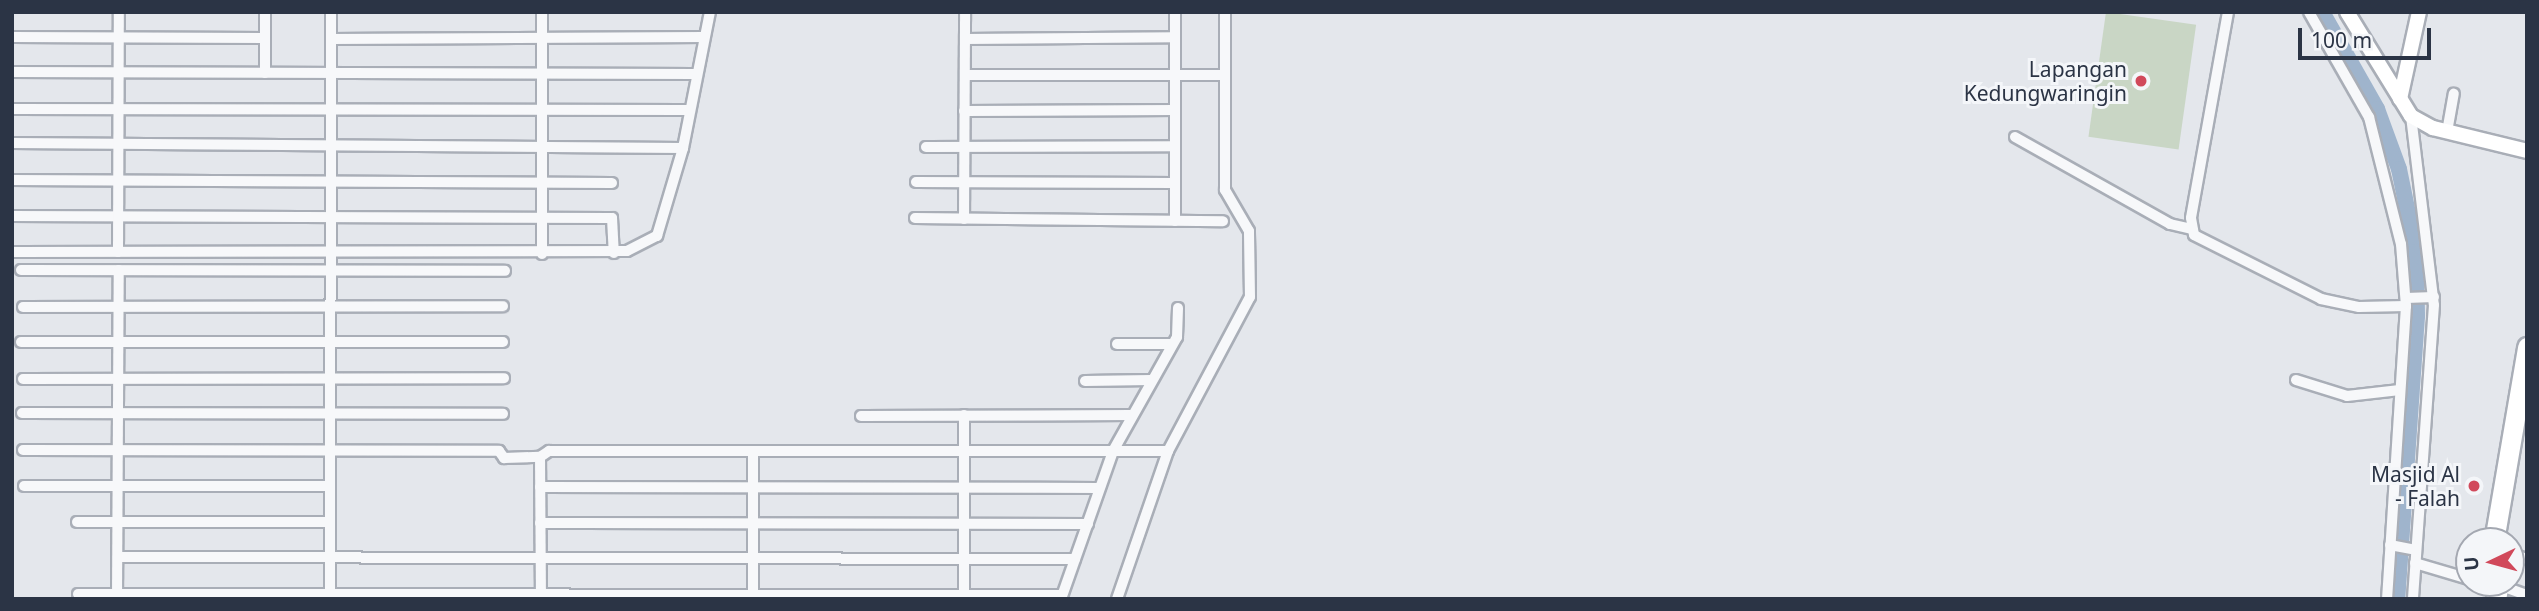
<!DOCTYPE html>
<html>
<head>
<meta charset="utf-8">
<style>
	body { margin:0 }
	#map { position:relative; width:2539px; height:611px; overflow:hidden; background:#e4e7ec; font-family:"Noto Sans",sans-serif }
	div>[style] { position:absolute }
	[style*='--x'] { left:calc(var(--x)*1px); top:calc(var(--y)*1px); width:calc(var(--w)*1px); rotate:calc(var(--a)*1deg) }
	.green>* { inset:0; background:#c9d6c5; transform-origin:0 0 }
	.river>* { height:16px; margin:-8px; padding:0 8px; transform-origin:8px; border-radius:8px; background:#9fb4cc }
	.roads { filter:drop-shadow(2px 0 #a9aeb7) drop-shadow(-2px 0 #a9aeb7) drop-shadow(0 2px #a9aeb7) drop-shadow(0 -2px #a9aeb7) }
	.street>* { height:10px; margin:-5px; padding:0 5px; transform-origin:5px; border-radius:5px; background:#f7f8fa }
	.secondary>* { height:14px; margin:-7px; padding:0 7px; transform-origin:7px; border-radius:7px; background:#fff }
	.highway>* { height:19px; margin:-9.5px; padding:0 9.5px; transform-origin:9.5px; border-radius:9.5px; background:#fff }
	.dots>* { width:19px; height:19px; translate:-50% -50%; box-sizing:border-box; border:4px solid #f4f6f9; border-radius:50% }
	span { translate:-50% -50%; white-space:nowrap; text-align:center; line-height:1.15; -webkit-text-stroke:6px #f4f6f9; paint-order:stroke }
	.poi-label { font-size:21px; color:#2b3445 }
	.right { translate:-100% -50%; text-align:right }
	.frame { position:absolute; inset:0; border:14px solid #2b3445; pointer-events:none }
	.north { position:absolute; left:2455px; top:527px; width:70px; height:70px; box-sizing:border-box; background:#f4f6f9; border:2px solid #a4a8b1; border-radius:50%; rotate:265deg; font-size:19px; font-weight:700; line-height:28px; text-align:center; color:#2b3445 }
	.north::after { content:''; display:block; margin:auto; width:24px; height:32px; background:#d1495b; clip-path:polygon(50% 0,100% 100%,50% 72%,0 100%) }
	.scale { position:absolute; left:2298px; top:28px; width:133px; height:32px; box-sizing:border-box; border:4px solid #2b3445; border-top:0; padding-left:9px; font-size:21px; line-height:24px; white-space:nowrap; color:#2b3445; -webkit-text-stroke:5px #f4f6f9; paint-order:stroke }
</style>
</head>
<body>
<div id="map">
	<div class="green">
		<div style="left:2106px;top:12px;width:91px;height:126px;rotate:8deg"></div>
	</div>
	<div class="river">
		<div style="--x:2322;--y:12;--w:112;--a:60.4"></div>
		<div style="--x:2377;--y:109;--w:64;--a:69.9"></div>
		<div style="--x:2399;--y:169;--w:85;--a:78.4"></div>
		<div style="--x:2416;--y:252;--w:64;--a:89.1"></div>
		<div style="--x:2417;--y:316;--w:284;--a:94"></div>
	</div>
	<div class="roads">
		<div class="street">
			<div style="--x:265;--y:12;--w:61;--a:90"></div>
			<div style="--x:542;--y:12;--w:242;--a:90"></div>
			<div style="--x:2228;--y:12;--w:209;--a:100.2"></div>
			<div style="--x:2191;--y:218;--w:17;--a:80"></div>
			<div style="--x:2194;--y:235;--w:142;--a:26.7"></div>
			<div style="--x:2321;--y:299;--w:39;--a:12"></div>
			<div style="--x:2359;--y:307;--w:47;--a:-1.2"></div>
			<div style="--x:2309;--y:12;--w:121;--a:60.3"></div>
			<div style="--x:2369;--y:117;--w:131;--a:75.9"></div>
			<div style="--x:2401;--y:244;--w:62;--a:85.4"></div>
			<div style="--x:2406;--y:306;--w:294;--a:93.7"></div>
			<div style="--x:12;--y:37;--w:253;--a:0.2"></div>
			<div style="--x:331;--y:39;--w:373;--a:-0.3"></div>
			<div style="--x:965;--y:39;--w:210;--a:-0.5"></div>
			<div style="--x:12;--y:72;--w:684;--a:0.17"></div>
			<div style="--x:965;--y:75;--w:259;--a:0"></div>
			<div style="--x:12;--y:109;--w:676;--a:0.08"></div>
			<div style="--x:964;--y:111;--w:211;--a:-0.3"></div>
			<div style="--x:2411;--y:116;--w:190;--a:83.1"></div>
			<div style="--x:2434;--y:305;--w:295;--a:94.1"></div>
			<div style="--x:2447;--y:132;--w:39;--a:-80"></div>
			<div style="--x:2015;--y:137;--w:178;--a:29.3"></div>
			<div style="--x:2170;--y:224;--w:23;--a:13"></div>
			<div style="--x:12;--y:143;--w:671;--a:0.43"></div>
			<div style="--x:683;--y:148;--w:139;--a:-78.8"></div>
			<div style="--x:926;--y:147;--w:249;--a:-0.2"></div>
			<div style="--x:12;--y:180;--w:600;--a:0.29"></div>
			<div style="--x:916;--y:182;--w:259;--a:0.2"></div>
			<div style="--x:12;--y:216;--w:600;--a:0.19"></div>
			<div style="--x:612;--y:218;--w:35;--a:87"></div>
			<div style="--x:915;--y:218;--w:308;--a:0.6"></div>
			<div style="--x:964;--y:219;--w:207;--a:-89.7"></div>
			<div style="--x:1175;--y:221;--w:209;--a:-90"></div>
			<div style="--x:12;--y:252;--w:615;--a:-0.09"></div>
			<div style="--x:627;--y:251;--w:34;--a:-27"></div>
			<div style="--x:657;--y:236;--w:92;--a:-73.5"></div>
			<div style="--x:118;--y:252;--w:240;--a:-89.8"></div>
			<div style="--x:21;--y:270;--w:484;--a:0.1"></div>
			<div style="--x:2406;--y:298;--w:28;--a:-2"></div>
			<div style="--x:23;--y:307;--w:480;--a:-0.1"></div>
			<div style="--x:21;--y:342;--w:482;--a:0"></div>
			<div style="--x:1117;--y:344;--w:55;--a:0"></div>
			<div style="--x:23;--y:379;--w:481;--a:-0.1"></div>
			<div style="--x:2296;--y:380;--w:53;--a:17.4"></div>
			<div style="--x:2347;--y:396;--w:53;--a:-6.5"></div>
			<div style="--x:1085;--y:381;--w:66;--a:-0.9"></div>
			<div style="--x:22;--y:413;--w:481;--a:0.1"></div>
			<div style="--x:861;--y:416;--w:270;--a:-0.2"></div>
			<div style="--x:23;--y:450;--w:476;--a:0.1"></div>
			<div style="--x:499;--y:451;--w:9;--a:54"></div>
			<div style="--x:504;--y:458;--w:36;--a:-2"></div>
			<div style="--x:540;--y:457;--w:11;--a:-34"></div>
			<div style="--x:549;--y:451;--w:619;--a:0"></div>
			<div style="--x:753;--y:451;--w:148;--a:90"></div>
			<div style="--x:540;--y:457;--w:142;--a:89.6"></div>
			<div style="--x:24;--y:486;--w:306;--a:0"></div>
			<div style="--x:540;--y:487;--w:559;--a:0.1"></div>
			<div style="--x:77;--y:522;--w:253;--a:0"></div>
			<div style="--x:540;--y:523;--w:548;--a:0.1"></div>
			<div style="--x:2390;--y:545;--w:26;--a:11"></div>
			<div style="--x:2511;--y:554;--w:17;--a:17"></div>
			<div style="--x:118;--y:557;--w:957;--a:0.12"></div>
			<div style="--x:2415;--y:563;--w:56;--a:16.5"></div>
			<div style="--x:2482;--y:583;--w:5;--a:22"></div>
			<div style="--x:2499;--y:585;--w:30;--a:20"></div>
			<div style="--x:78;--y:594;--w:984;--a:0.06"></div>
			<div style="--x:117;--y:599;--w:329;--a:-89.7"></div>
			<div style="--x:330;--y:599;--w:587;--a:-89.9"></div>
			<div style="--x:964;--y:599;--w:184;--a:-90"></div>
			<div style="--x:1061;--y:599;--w:157;--a:-70.6"></div>
			<div style="--x:1113;--y:451;--w:131;--a:-60.7"></div>
			<div style="--x:1177;--y:337;--w:29;--a:-88"></div>
			<div style="--x:1117;--y:599;--w:157;--a:-71"></div>
			<div style="--x:1168;--y:451;--w:174;--a:-62"></div>
			<div style="--x:1250;--y:297;--w:66;--a:-90.9"></div>
			<div style="--x:1249;--y:231;--w:48;--a:-120.3"></div>
			<div style="--x:1225;--y:190;--w:178;--a:-90"></div>
		</div>
		<div class="secondary">
			<div style="--x:2347;--y:12;--w:122;--a:58.4"></div>
			<div style="--x:2411;--y:116;--w:25;--a:29"></div>
			<div style="--x:2433;--y:128;--w:97;--a:13.7"></div>
			<div style="--x:2400;--y:99;--w:89;--a:-77.7"></div>
		</div>
		<div class="highway">
			<div style="--x:2494;--y:541;--w:197;--a:-80.3"></div>
			<div style="--x:2496;--y:599;--w:16;--a:-79"></div>
		</div>
	</div>
	<div class="dots">
		<div style="left:2141px;top:81px;background:#d1495b"></div>
		<div style="left:2474px;top:486px;background:#d1495b"></div>
	</div>
	<div class="poi-label">
		<span class="right" style="left:2127px;top:81px">Lapangan<br>Kedungwaringin</span>
		<span class="right" style="left:2460px;top:486px">Masjid Al<br>- Falah</span>
	</div>
	<div class="frame"></div>
	<div class="north">U</div>
	<div class="scale">100 m</div>
</div>
</body>
</html>
